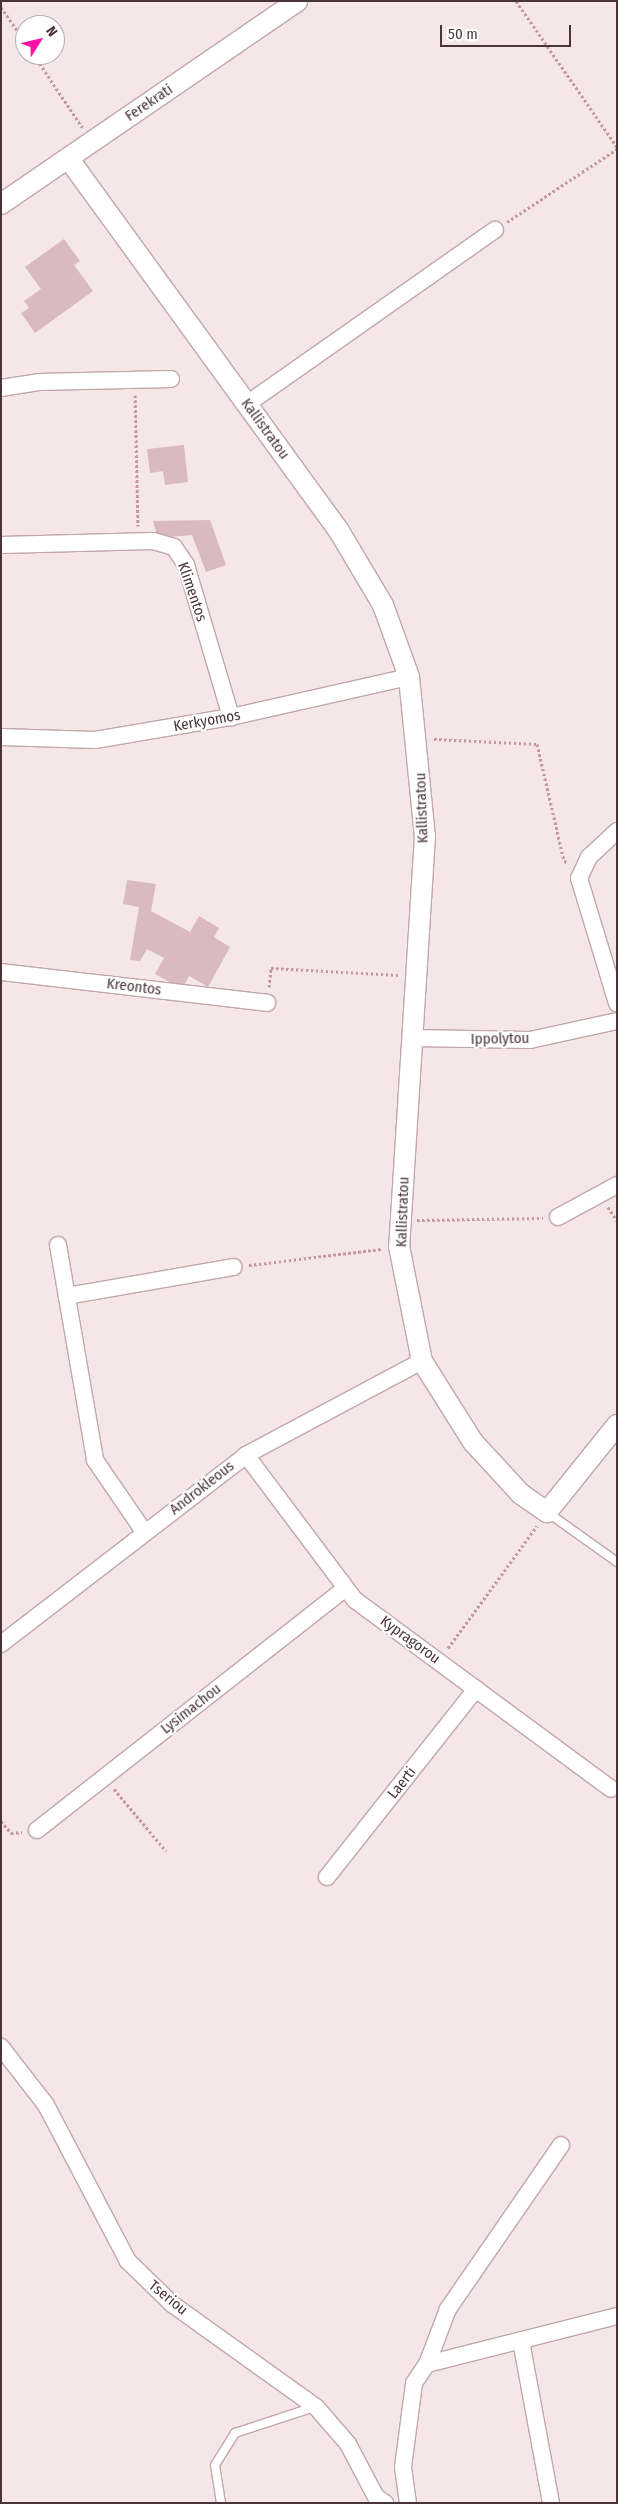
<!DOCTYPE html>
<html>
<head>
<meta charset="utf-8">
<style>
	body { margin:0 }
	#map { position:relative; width:618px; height:2504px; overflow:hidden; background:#f5e6e7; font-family:"Fira Sans Condensed",sans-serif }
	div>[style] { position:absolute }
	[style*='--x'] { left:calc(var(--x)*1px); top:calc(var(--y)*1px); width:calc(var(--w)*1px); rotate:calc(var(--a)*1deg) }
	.building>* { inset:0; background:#d8babf }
	.path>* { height:3px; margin-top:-1.5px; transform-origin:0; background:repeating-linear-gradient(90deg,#c5979d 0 2.5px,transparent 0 5px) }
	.roads { filter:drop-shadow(1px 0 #c2a7ab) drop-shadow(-1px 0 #c2a7ab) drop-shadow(0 1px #c2a7ab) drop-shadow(0 -1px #c2a7ab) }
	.service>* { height:8px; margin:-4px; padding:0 4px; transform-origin:4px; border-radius:4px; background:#fff }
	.minor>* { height:16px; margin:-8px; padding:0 8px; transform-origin:8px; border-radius:8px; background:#fff }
	.tertiary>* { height:20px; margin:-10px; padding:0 10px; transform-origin:10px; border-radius:10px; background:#fff }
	span { translate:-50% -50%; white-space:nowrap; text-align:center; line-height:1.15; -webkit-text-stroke:4px #fff; paint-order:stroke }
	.street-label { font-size:15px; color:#493438 }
	.frame { position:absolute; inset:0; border:2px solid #493438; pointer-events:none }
	.north { position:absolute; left:15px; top:15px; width:50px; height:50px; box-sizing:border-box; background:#fff; border:1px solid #b6aeaf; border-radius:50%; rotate:54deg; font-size:14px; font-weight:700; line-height:20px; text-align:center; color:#493438 }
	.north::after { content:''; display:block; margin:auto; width:18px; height:22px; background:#ff13a7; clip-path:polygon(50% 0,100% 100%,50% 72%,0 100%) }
	.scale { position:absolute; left:440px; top:25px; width:131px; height:22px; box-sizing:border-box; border:2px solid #493438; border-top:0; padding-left:6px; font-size:15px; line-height:18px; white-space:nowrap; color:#493438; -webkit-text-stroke:4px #fff; paint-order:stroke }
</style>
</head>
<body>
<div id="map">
	<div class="building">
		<div style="clip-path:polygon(64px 239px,80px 261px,74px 265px,93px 291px,35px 333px,21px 313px,29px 308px,24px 301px,41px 289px,25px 267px)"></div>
		<div style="clip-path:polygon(184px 445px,188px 482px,165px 485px,163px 471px,150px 473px,147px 449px)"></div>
		<div style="clip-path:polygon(210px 520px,226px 565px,206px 572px,192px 535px,158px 538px,153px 521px)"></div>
		<div style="clip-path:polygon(127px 880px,156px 884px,151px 911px,190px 932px,199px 916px,219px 928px,214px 937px,230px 947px,208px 987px,189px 976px,182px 989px,155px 974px,164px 958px,147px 949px,140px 961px,130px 960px,139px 907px,123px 904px)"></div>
	</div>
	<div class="path">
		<div style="--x:516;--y:1;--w:178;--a:55.3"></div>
		<div style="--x:1;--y:7;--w:42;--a:55.6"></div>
		<div style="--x:34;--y:55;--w:87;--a:56.3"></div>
		<div style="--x:507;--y:222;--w:132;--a:-33.6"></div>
		<div style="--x:135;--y:395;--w:131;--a:88.7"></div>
		<div style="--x:434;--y:739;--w:103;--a:2.8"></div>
		<div style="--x:537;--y:744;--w:120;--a:77"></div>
		<div style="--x:564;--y:861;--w:5;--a:22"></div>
		<div style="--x:269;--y:987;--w:19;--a:-84"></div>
		<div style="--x:271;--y:968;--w:127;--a:3.2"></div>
		<div style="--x:608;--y:1207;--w:17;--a:57"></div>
		<div style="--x:417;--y:1220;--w:126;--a:-0.9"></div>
		<div style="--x:249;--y:1265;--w:133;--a:-6.9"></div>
		<div style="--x:448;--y:1648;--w:151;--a:-53.9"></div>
		<div style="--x:114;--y:1789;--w:81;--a:50"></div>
		<div style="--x:1;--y:1821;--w:16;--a:50"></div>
		<div style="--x:11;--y:1833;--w:11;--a:-5"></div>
	</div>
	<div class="roads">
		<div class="service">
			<div style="--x:547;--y:1512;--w:86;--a:35.5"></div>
			<div style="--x:221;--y:2503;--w:38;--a:-99"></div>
			<div style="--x:215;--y:2465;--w:38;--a:-58"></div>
			<div style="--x:235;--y:2433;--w:83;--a:-18.2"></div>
		</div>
		<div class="minor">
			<div style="--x:1;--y:388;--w:38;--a:-9"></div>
			<div style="--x:39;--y:382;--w:132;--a:-1.3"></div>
			<div style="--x:247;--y:404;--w:303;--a:-35.1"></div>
			<div style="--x:1;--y:545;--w:152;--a:-1.5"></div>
			<div style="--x:153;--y:541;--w:22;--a:16"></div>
			<div style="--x:174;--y:547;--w:22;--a:56"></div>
			<div style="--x:186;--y:565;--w:159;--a:73.5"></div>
			<div style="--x:1;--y:737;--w:94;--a:1.8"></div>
			<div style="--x:95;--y:740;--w:138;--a:-9.6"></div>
			<div style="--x:231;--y:717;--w:182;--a:-12.7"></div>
			<div style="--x:617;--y:831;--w:38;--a:137"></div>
			<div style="--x:589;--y:857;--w:23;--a:115"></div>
			<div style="--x:579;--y:878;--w:131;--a:73.1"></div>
			<div style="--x:1;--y:972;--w:268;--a:6.6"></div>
			<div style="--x:412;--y:1038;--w:118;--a:1"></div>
			<div style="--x:530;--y:1040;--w:89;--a:-12.3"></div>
			<div style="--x:558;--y:1217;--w:67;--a:-28.5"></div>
			<div style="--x:58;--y:1245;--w:218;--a:80.2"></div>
			<div style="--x:95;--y:1460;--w:88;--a:55.6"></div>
			<div style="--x:67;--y:1296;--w:169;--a:-9.9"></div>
			<div style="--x:246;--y:1455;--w:181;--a:53.1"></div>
			<div style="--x:355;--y:1600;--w:318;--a:36.4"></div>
			<div style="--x:1;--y:1644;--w:309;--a:-37.6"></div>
			<div style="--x:246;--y:1455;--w:200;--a:-28.1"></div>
			<div style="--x:37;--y:1830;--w:392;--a:-38.1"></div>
			<div style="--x:327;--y:1877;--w:240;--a:-51.6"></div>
			<div style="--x:1;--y:2047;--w:73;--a:52.2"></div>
			<div style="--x:46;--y:2105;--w:176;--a:62.3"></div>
			<div style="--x:128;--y:2261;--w:62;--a:44.3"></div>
			<div style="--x:172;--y:2304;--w:177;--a:35.6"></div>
			<div style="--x:316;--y:2407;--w:49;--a:49.1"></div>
			<div style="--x:348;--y:2444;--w:60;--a:62.2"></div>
			<div style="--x:376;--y:2497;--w:11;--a:34"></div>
			<div style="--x:521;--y:2341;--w:165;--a:79.5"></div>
			<div style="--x:427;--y:2364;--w:196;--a:-14.2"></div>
			<div style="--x:408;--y:2503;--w:36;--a:-98"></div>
			<div style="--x:403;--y:2467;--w:85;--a:-82.5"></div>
			<div style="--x:414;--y:2383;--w:23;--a:-56"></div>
			<div style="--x:427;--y:2364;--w:59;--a:-69.1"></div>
			<div style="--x:448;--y:2309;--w:199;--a:-55.4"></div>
		</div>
		<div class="tertiary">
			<div style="--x:68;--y:158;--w:461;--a:54"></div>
			<div style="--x:339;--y:531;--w:86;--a:59.3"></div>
			<div style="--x:383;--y:605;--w:77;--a:70.1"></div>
			<div style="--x:409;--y:677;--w:160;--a:84.3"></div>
			<div style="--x:425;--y:836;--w:411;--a:93.6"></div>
			<div style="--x:399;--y:1246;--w:117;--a:78.7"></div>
			<div style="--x:422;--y:1361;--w:96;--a:57.8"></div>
			<div style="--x:473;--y:1442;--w:71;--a:47.3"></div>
			<div style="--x:521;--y:1494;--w:32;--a:35"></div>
			<div style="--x:547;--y:1512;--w:112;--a:-51.2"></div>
			<div style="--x:1;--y:204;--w:359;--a:-34.4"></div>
		</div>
	</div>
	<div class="street-label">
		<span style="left:149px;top:103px;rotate:-34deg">Ferekrati</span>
		<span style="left:265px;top:429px;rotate:54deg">Kallistratou</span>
		<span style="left:192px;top:592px;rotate:71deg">Klimentos</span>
		<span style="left:207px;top:721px;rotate:-10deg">Kerkyomos</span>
		<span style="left:422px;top:808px;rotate:-92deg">Kallistratou</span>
		<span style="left:134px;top:987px;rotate:7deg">Kreontos</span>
		<span style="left:500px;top:1039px;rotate:-1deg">Ippolytou</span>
		<span style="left:403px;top:1212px;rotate:-88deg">Kallistratou</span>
		<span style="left:202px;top:1488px;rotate:-38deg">Androkleous</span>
		<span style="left:410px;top:1640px;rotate:36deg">Kypragorou</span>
		<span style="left:191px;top:1709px;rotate:-38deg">Lysimachou</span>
		<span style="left:402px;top:1783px;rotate:-52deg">Laerti</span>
		<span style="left:168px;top:2298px;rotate:39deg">Tseriou</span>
	</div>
	<div class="frame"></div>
	<div class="north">N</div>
	<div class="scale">50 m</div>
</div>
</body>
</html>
